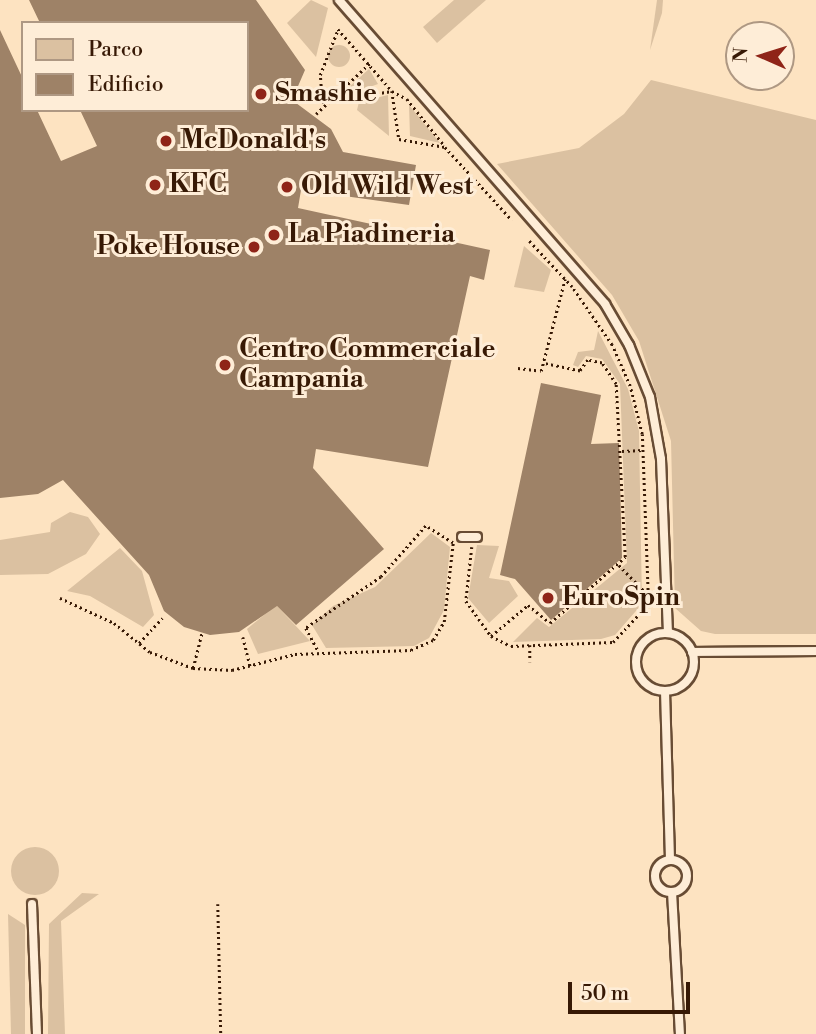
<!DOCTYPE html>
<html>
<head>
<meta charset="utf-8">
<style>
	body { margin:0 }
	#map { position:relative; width:816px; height:1034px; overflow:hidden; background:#fde3c1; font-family:"Libre Bodoni",serif }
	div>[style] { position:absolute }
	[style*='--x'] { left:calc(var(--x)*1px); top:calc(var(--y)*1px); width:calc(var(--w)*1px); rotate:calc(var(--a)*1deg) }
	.green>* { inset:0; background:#dbc1a1 }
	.round { border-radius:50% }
	.building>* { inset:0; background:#9e8267 }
	.path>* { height:2.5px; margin-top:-1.25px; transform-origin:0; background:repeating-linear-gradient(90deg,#371905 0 2px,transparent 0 5.5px) }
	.roads { filter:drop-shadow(2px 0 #684c34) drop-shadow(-2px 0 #684c34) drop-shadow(0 2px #684c34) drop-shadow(0 -2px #684c34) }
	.lane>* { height:8px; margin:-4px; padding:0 4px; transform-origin:4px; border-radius:4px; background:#feedd7 }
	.lane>.ring { margin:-4px; padding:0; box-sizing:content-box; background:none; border:8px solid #feedd7; border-radius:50% }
	.dots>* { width:19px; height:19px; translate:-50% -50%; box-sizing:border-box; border:4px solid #feedd7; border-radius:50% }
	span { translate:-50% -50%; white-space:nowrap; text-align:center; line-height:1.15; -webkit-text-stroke:6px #feedd7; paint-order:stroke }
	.poi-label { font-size:26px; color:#371905; font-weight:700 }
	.left { translate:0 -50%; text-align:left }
	.right { translate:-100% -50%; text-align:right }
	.legend { position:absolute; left:21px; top:21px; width:228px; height:91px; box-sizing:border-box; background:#feedd7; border:2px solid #ae9883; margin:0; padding:9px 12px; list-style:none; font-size:21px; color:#371905 }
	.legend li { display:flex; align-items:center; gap:14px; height:35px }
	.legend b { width:35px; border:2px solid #ae9883 }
	.north { position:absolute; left:725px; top:21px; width:70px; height:70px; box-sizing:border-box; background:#feedd7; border:2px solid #ae9883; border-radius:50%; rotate:273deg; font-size:19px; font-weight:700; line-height:28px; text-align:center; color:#371905 }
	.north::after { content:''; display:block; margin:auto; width:24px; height:32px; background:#8f2418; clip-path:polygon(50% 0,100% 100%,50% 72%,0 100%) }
	.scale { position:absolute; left:568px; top:982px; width:122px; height:32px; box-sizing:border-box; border:4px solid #371905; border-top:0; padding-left:9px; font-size:21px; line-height:24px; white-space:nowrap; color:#371905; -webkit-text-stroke:5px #feedd7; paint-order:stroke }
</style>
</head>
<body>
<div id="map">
	<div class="green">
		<div style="clip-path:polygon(311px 0,328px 8px,316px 57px,287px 23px)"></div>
		<div style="clip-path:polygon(454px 0,486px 0,437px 43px,423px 27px)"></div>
		<div style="clip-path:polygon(657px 0,663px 0,662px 13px,650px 50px)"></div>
		<div class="round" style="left:328px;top:45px;width:22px;height:22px"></div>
		<div style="clip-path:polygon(369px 69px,378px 84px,353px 93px,349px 87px)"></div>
		<div style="clip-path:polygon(651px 80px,816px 120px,816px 634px,715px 634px,701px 631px,675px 608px,671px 441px,639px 341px,612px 295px,497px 164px,579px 148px,624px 114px)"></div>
		<div style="clip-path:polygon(388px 95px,389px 136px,357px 110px,359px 102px)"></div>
		<div style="clip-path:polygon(409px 105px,440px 143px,410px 136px)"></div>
		<div style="clip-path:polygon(524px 246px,551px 270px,544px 292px,514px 287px)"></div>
		<div style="clip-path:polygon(598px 331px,628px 389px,639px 431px,642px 604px,615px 635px,601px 639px,513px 642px,537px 618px,549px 627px,627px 563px,620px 384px,602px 359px,586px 356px,578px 367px,573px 365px,578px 352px,594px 350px)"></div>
		<div style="clip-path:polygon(70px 512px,88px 517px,100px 534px,86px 554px,48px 574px,0 575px,0 540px,50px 532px,51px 523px)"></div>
		<div style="clip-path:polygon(431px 533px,450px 547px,444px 610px,429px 638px,414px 646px,326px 648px,312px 625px,333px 606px,375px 587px)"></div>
		<div style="clip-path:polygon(477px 545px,499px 546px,489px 578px,509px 581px,518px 596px,489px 623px,468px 598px)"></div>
		<div style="clip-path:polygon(120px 548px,142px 571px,154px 615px,143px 627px,90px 596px,67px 591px)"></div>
		<div style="clip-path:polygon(276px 605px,310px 641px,258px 654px,247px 629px)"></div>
		<div class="round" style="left:11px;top:847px;width:48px;height:48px"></div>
		<div style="clip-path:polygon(82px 893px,99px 894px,61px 921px,65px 1034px,48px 1034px,49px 924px)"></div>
		<div style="clip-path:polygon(8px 914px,25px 925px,25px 1034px,11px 1034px)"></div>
	</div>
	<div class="building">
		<div style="clip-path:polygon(29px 0,256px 0,305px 70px,292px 100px,331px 129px,343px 152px,416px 165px,409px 205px,301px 190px,298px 208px,490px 250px,484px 280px,470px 276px,428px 467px,316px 449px,313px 468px,384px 549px,296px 625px,277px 606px,239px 632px,210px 635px,184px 627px,164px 611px,149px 575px,63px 480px,38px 494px,0 498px,0 30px,23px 79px,23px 110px,37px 110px,61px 161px,97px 146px,80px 110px,247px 110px,247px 23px,40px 23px)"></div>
		<div style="clip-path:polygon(541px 383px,601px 395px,591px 444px,619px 443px,622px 558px,551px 620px,515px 579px,500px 575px)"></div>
	</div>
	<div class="path">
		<div style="--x:322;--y:102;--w:27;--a:-94"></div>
		<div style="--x:320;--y:75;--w:49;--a:-68.6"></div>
		<div style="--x:338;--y:29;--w:82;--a:48.9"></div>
		<div style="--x:392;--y:91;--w:49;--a:81.7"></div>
		<div style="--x:399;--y:139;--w:47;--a:9.9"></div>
		<div style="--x:445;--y:147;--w:99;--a:47.5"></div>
		<div style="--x:322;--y:102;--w:71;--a:-8.9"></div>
		<div style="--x:392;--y:91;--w:17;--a:28"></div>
		<div style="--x:407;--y:99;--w:59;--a:51.2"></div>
		<div style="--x:316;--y:114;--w:74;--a:-43.4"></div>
		<div style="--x:518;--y:368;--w:23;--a:7"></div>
		<div style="--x:541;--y:371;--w:95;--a:-75.4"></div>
		<div style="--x:622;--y:451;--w:21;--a:-3"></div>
		<div style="--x:472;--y:547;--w:54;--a:96.3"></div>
		<div style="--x:466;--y:601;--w:43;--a:54.5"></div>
		<div style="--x:491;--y:636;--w:22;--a:27"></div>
		<div style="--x:511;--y:646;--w:102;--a:-2.2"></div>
		<div style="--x:613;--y:642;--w:42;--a:-46.9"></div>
		<div style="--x:642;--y:611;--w:17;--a:-69"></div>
		<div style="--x:648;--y:595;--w:161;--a:-92.1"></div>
		<div style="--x:642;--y:434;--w:49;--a:-104"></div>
		<div style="--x:630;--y:386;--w:45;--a:-113.7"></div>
		<div style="--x:612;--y:345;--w:70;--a:-124.6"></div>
		<div style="--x:572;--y:287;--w:63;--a:-133.1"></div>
		<div style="--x:619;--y:565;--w:42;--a:46"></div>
		<div style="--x:60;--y:598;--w:60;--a:24.8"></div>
		<div style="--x:114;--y:623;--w:46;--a:38.9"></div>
		<div style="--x:150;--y:652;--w:46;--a:20.4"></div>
		<div style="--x:193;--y:668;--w:39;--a:3"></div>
		<div style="--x:232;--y:670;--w:65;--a:-14.3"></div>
		<div style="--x:295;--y:654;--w:116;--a:-2"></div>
		<div style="--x:411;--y:650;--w:24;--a:-24"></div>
		<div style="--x:433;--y:640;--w:21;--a:-59"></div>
		<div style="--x:444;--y:622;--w:80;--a:-83.5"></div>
		<div style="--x:453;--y:543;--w:32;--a:-148"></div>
		<div style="--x:426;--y:526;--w:68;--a:131.4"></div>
		<div style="--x:381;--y:577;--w:91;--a:145.8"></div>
		<div style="--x:306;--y:628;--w:27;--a:62"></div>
		<div style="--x:491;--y:636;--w:48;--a:-40"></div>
		<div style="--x:528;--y:605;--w:28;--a:39"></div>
		<div style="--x:550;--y:623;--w:100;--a:-41.3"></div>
		<div style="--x:625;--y:557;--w:173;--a:-93"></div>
		<div style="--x:616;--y:384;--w:25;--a:-124"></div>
		<div style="--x:602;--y:363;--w:14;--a:-168"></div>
		<div style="--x:588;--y:360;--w:14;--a:126"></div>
		<div style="--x:580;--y:371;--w:38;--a:-168"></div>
		<div style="--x:243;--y:637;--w:30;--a:76"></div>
		<div style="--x:139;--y:643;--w:34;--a:-47"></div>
		<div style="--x:530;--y:645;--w:17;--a:90"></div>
		<div style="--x:193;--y:668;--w:36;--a:-76"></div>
		<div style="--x:218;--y:904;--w:130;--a:88.7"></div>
	</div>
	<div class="roads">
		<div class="lane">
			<div style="--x:339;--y:0;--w:404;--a:48.8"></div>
			<div style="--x:605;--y:304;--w:48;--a:59.7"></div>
			<div style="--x:629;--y:345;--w:56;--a:68"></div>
			<div style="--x:650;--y:397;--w:63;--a:79.9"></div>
			<div style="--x:661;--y:459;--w:174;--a:87.7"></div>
			<div style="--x:462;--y:537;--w:15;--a:0"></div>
			<div class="ring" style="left:636px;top:633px;width:50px;height:50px"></div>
			<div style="--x:692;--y:652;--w:124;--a:-0.5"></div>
			<div style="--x:665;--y:691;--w:168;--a:88.3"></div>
			<div class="ring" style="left:655px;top:860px;width:24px;height:24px"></div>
			<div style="--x:672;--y:892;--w:142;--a:86.8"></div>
			<div style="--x:32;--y:904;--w:130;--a:87.8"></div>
		</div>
	</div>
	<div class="dots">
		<div style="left:261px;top:94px;background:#8f2418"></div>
		<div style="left:166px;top:141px;background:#8f2418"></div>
		<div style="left:155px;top:185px;background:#8f2418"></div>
		<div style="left:287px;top:187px;background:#8f2418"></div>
		<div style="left:274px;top:235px;background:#8f2418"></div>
		<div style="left:254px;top:247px;background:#8f2418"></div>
		<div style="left:225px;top:365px;background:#8f2418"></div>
		<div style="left:548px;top:598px;background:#8f2418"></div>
	</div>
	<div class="poi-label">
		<span class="left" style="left:275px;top:94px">Smashie</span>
		<span class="left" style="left:180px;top:141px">McDonald's</span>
		<span class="left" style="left:169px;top:185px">KFC</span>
		<span class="left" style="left:301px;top:187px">Old Wild West</span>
		<span class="left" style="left:288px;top:235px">La Piadineria</span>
		<span class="right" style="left:240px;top:247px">Poke House</span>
		<span class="left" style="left:239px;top:365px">Centro Commerciale<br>Campania</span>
		<span class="left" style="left:562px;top:598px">EuroSpin</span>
	</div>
	<ul class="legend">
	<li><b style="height:19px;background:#dbc1a1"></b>Parco</li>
	<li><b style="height:19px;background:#9e8267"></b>Edificio</li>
	</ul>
	<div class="north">N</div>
	<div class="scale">50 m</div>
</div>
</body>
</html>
